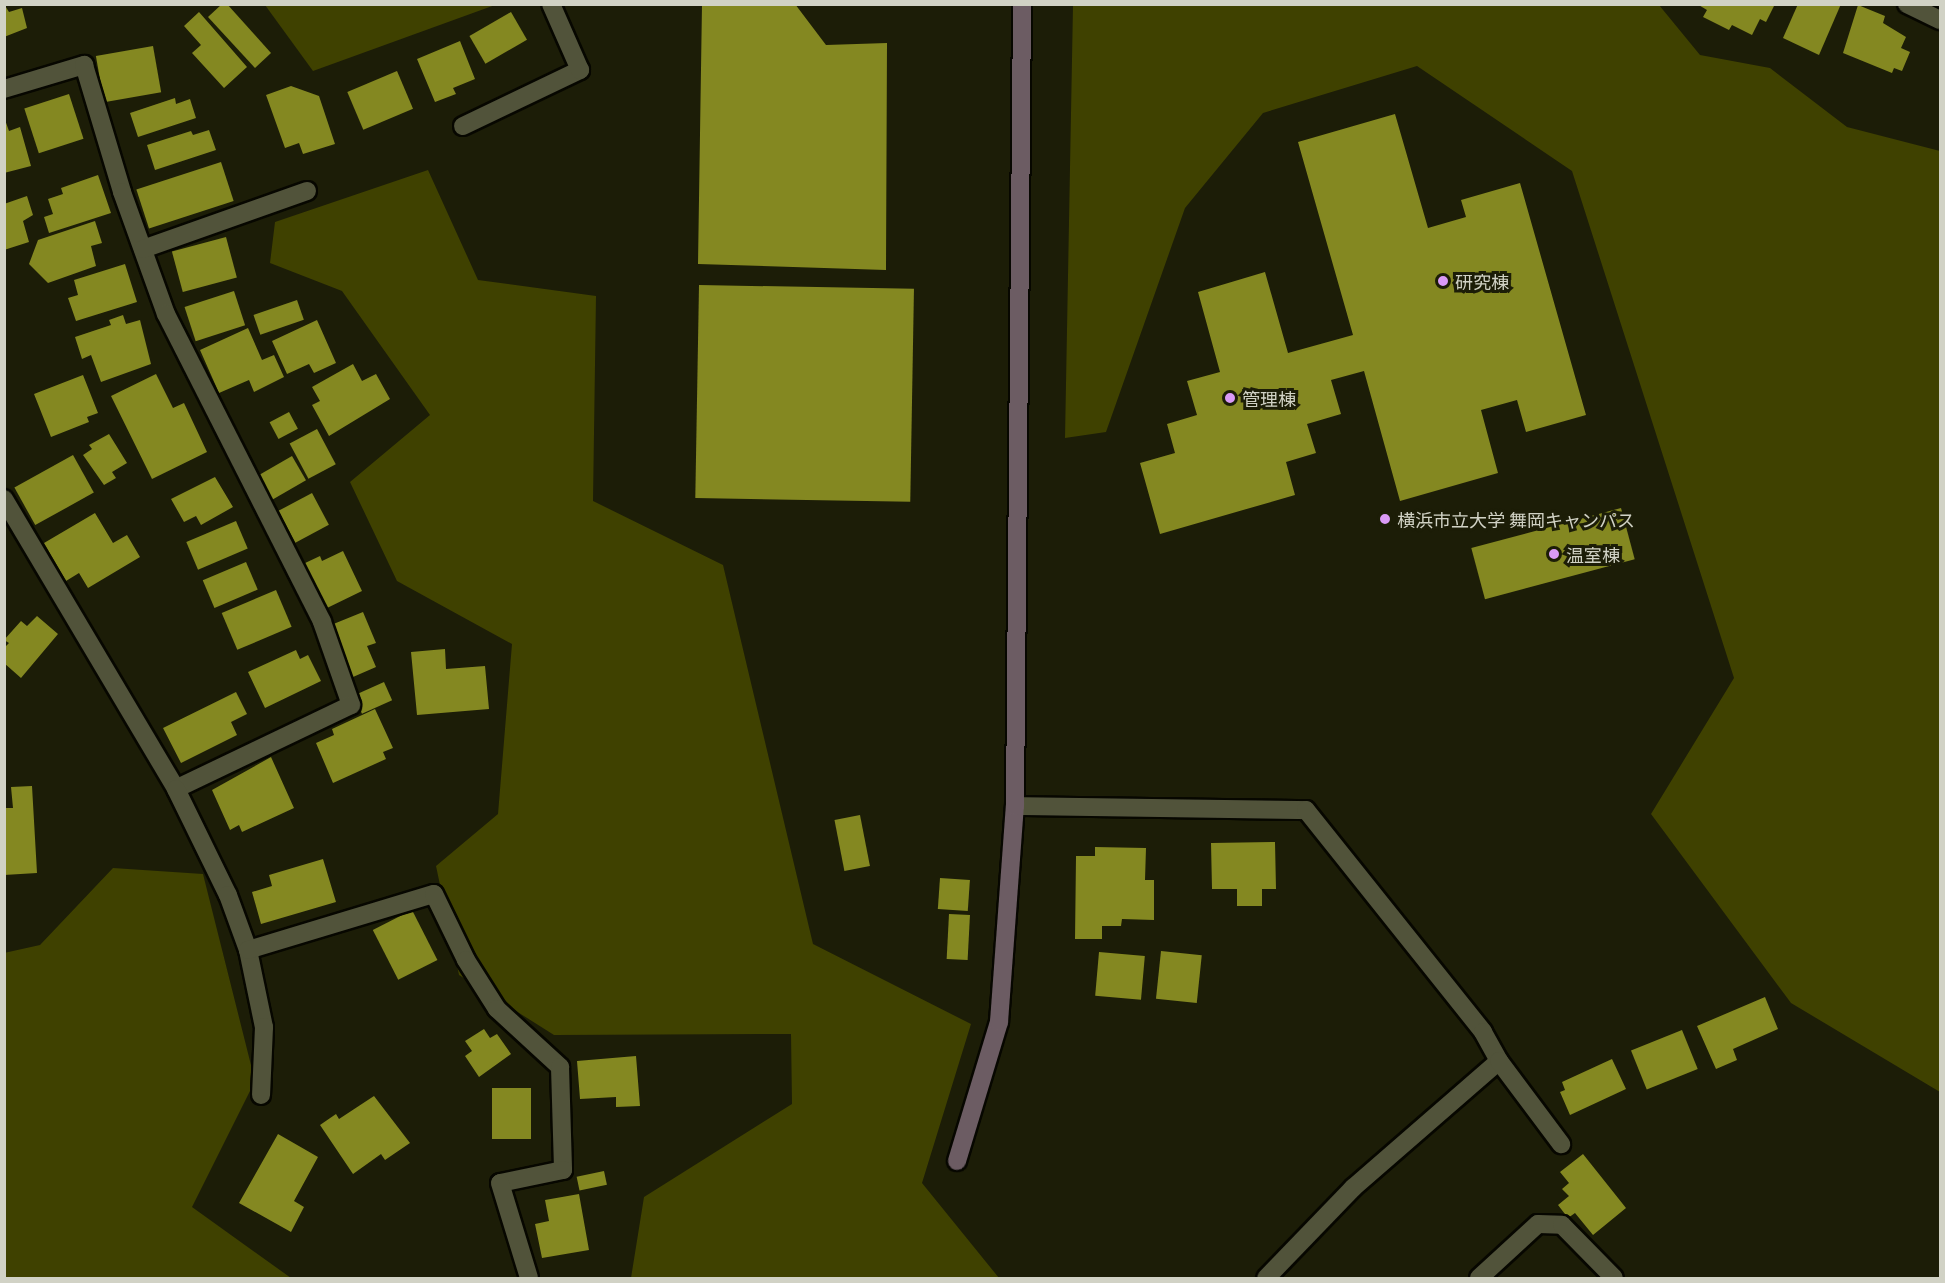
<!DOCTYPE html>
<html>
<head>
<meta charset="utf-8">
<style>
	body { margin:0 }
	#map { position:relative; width:1945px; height:1283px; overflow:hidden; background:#1c1d07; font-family:Georgia,"Noto Sans JP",serif }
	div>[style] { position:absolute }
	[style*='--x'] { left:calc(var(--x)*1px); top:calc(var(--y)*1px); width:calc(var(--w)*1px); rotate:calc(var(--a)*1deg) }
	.green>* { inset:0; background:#3f4100 }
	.building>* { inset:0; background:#848821; transform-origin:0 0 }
	.roads { filter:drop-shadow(2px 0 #070700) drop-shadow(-2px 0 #070700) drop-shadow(0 2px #070700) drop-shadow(0 -2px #070700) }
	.street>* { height:18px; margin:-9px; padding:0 9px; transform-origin:9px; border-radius:9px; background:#51533a }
	.secondary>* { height:18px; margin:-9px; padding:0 9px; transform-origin:9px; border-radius:9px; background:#6c5c63 }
	.dots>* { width:16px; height:16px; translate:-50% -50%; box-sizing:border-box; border:3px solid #1c1d07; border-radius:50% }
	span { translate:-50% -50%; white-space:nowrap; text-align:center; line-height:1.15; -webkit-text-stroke:6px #1c1d07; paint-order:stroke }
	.poi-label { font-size:18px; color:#d1d2c5 }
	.left { translate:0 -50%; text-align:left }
	.frame { position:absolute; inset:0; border:6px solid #d1d2c5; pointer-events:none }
</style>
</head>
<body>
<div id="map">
	<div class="green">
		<div style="clip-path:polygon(265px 5px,495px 5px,313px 71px)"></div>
		<div style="clip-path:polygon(1073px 5px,1659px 5px,1700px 55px,1770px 68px,1847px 127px,1940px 151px,1940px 1092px,1791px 1003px,1651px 814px,1734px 678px,1572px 171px,1417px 66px,1263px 113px,1185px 208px,1106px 432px,1065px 438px)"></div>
		<div style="clip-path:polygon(428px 170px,478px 280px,596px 296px,593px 501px,723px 565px,813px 944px,971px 1024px,922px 1183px,999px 1278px,631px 1278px,644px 1197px,792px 1104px,791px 1034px,554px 1035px,459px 975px,436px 866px,498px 814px,512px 644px,397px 581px,350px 482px,430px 415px,342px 291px,270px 263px,275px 222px)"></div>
		<div style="clip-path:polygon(113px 868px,203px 874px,255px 1081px,192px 1207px,291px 1278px,5px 1278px,4px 953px,40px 945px)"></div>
	</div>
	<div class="building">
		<div style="clip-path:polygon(4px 4px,9px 12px,22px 8px,27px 28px,4px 37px)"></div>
		<div style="clip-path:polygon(222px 4px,227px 4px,271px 53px,255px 68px,208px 17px)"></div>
		<div style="clip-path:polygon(702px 4px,795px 4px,826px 45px,887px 43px,886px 270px,698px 264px)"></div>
		<div style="clip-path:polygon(1697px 4px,1775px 4px,1766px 22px,1760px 19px,1752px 35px,1732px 25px,1729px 30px,1703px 17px,1707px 10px)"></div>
		<div style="clip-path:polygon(1798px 4px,1841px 4px,1819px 55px,1783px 38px)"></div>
		<div style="clip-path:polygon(1858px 5px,1885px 16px,1883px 23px,1906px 37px,1901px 48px,1910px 52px,1902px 71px,1894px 68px,1892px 73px,1843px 53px)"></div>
		<div style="clip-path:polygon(199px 12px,247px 67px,224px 88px,192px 53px,201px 45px,184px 26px)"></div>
		<div style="left:511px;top:12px;width:32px;height:48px;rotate:60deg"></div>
		<div style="clip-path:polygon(460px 41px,475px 79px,453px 88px,456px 94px,435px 102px,417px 59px)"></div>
		<div style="left:153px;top:46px;width:47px;height:58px;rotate:80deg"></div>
		<div style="left:397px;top:71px;width:41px;height:54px;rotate:67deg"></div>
		<div style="clip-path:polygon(291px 86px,319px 96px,335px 144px,303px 154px,299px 143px,285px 148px,266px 95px)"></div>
		<div style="left:69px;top:94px;width:47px;height:47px;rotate:72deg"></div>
		<div style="clip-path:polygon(175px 98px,176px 104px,190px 99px,196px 118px,138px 137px,130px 113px)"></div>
		<div style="clip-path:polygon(1395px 114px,1428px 228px,1466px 217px,1461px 200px,1520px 183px,1586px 415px,1526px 432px,1517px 400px,1481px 410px,1498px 473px,1400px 501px,1364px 371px,1331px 380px,1341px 414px,1307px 424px,1316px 453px,1286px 462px,1295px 495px,1160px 534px,1140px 463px,1175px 453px,1167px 424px,1197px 415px,1187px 381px,1220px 372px,1198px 292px,1265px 272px,1288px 353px,1353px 335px,1298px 142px)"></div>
		<div style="clip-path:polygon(4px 117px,9px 131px,20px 127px,31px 166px,4px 173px)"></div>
		<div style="clip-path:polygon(209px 130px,216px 150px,155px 170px,147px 145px,191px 131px,193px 135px)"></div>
		<div style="left:221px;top:162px;width:41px;height:89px;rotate:72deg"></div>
		<div style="clip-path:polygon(98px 175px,111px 213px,49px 233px,44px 217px,53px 214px,48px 199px,63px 194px,61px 188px)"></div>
		<div style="clip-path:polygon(27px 196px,33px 215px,23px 221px,29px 242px,4px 250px,4px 204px)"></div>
		<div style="clip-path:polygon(95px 221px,102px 243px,91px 246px,96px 266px,48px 283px,29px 264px,38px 240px)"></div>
		<div style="left:226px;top:237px;width:42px;height:56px;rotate:75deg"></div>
		<div style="clip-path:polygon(125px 264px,137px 302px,76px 321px,68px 298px,78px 295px,74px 280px)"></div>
		<div style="left:699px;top:285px;width:215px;height:213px;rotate:1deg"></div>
		<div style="left:234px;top:291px;width:36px;height:52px;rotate:72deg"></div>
		<div style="left:297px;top:300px;width:21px;height:46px;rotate:71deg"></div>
		<div style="clip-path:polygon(123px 315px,126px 324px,140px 320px,151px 364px,101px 382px,91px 355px,82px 359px,75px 337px,111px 325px,109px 320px)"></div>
		<div style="clip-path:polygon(317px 320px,336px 363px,314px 373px,309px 364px,287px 374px,272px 341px)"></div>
		<div style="clip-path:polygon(248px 328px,262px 360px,274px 355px,284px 377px,254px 392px,249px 380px,219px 393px,200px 350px)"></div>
		<div style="clip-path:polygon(353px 364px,362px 381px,376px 374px,390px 399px,329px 436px,312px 405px,320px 401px,312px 387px)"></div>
		<div style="clip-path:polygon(156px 374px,173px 408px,184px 403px,207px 452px,152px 479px,111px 396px)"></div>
		<div style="clip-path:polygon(83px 375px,98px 413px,87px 417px,89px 422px,51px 437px,34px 394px)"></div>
		<div style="left:289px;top:412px;width:19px;height:22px;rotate:62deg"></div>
		<div style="left:317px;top:429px;width:40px;height:31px;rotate:62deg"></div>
		<div style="clip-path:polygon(109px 434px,127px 463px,112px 472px,116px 478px,104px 485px,83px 455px,92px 449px,89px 445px)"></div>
		<div style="left:73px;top:455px;width:43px;height:67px;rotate:61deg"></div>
		<div style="left:292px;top:456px;width:28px;height:40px;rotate:60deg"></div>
		<div style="clip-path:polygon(215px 477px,233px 507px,201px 525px,196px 516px,184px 522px,171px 499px)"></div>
		<div style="left:312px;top:493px;width:36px;height:38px;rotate:62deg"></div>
		<div style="left:1621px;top:508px;width:53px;height:155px;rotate:75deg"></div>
		<div style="clip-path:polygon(95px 513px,113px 543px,127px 535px,140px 557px,88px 588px,79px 573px,66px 581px,44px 543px)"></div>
		<div style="left:236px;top:521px;width:30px;height:54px;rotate:67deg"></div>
		<div style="clip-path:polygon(343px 551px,362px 591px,325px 609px,303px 564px,320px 556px,322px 561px)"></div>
		<div style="left:246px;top:562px;width:30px;height:47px;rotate:67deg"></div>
		<div style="left:276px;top:590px;width:40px;height:59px;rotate:67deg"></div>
		<div style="clip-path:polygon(363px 612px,376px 643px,367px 646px,376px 667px,353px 677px,331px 625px)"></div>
		<div style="clip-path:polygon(37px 616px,58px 634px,21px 678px,4px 663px,4px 648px,9px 643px,4px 640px,21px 621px,27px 626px)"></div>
		<div style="clip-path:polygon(445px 649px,446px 669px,485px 666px,489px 709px,417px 715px,411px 652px)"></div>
		<div style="clip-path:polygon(296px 650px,300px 659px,308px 655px,321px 681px,265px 708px,248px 672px)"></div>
		<div style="left:384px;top:682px;width:20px;height:33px;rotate:66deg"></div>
		<div style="clip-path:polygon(236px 692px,247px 714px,231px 722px,237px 735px,181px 763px,163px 728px)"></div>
		<div style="clip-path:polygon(375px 709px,393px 748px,383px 752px,386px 759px,333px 783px,316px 743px,334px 735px,332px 729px)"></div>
		<div style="clip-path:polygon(271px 757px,294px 808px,242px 832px,239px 825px,230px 830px,212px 790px)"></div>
		<div style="clip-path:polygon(32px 786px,37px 873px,4px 875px,4px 808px,13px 808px,11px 787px)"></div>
		<div style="left:860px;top:815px;width:52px;height:26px;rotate:79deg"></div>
		<div style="clip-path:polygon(1275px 842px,1276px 889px,1262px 889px,1262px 906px,1237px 906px,1237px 889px,1212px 889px,1211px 843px)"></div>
		<div style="clip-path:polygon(1095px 847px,1146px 848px,1145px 880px,1154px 880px,1154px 920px,1122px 919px,1121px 926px,1102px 926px,1102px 939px,1075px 939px,1076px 856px,1095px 856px)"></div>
		<div style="clip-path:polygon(323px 859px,336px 902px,261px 924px,252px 892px,272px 886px,269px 875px)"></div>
		<div style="left:940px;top:878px;width:30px;height:31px;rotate:4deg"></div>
		<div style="left:412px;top:910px;width:56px;height:44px;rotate:63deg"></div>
		<div style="left:949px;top:914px;width:21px;height:45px;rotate:3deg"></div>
		<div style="left:1161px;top:951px;width:41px;height:48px;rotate:6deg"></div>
		<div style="left:1099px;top:952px;width:46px;height:44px;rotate:5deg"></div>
		<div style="clip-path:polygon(1765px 997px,1778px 1029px,1733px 1049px,1737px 1060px,1716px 1069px,1697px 1026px)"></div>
		<div style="clip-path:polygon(484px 1029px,490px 1038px,497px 1034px,511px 1054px,479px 1077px,465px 1056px,472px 1051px,465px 1041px)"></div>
		<div style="left:1682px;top:1030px;width:42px;height:55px;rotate:68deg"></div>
		<div style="clip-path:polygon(636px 1056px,640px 1106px,616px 1107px,616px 1097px,580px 1099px,577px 1061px)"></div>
		<div style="clip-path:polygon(1612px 1059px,1626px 1089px,1570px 1115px,1560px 1092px,1565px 1090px,1562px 1082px)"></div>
		<div style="left:492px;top:1088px;width:39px;height:51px"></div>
		<div style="clip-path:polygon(374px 1096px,410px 1143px,385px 1160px,381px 1154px,353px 1174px,320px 1125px,336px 1114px,339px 1119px)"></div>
		<div style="clip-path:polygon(278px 1134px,318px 1157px,294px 1201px,304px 1207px,291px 1232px,239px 1203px)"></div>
		<div style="clip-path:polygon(1583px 1154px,1626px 1208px,1593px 1235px,1575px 1213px,1568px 1218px,1558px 1205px,1569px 1196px,1562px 1189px,1569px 1183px,1560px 1172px)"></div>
		<div style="left:604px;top:1171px;width:14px;height:28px;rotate:78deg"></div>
		<div style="clip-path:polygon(579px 1194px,589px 1250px,542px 1258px,535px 1224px,549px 1221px,545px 1200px)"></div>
	</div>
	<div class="roads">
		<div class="street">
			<div style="--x:1907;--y:4;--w:37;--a:26"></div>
			<div style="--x:4;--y:89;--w:84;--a:-16.7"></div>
			<div style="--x:84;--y:65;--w:133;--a:73.3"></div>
			<div style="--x:122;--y:192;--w:130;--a:70.2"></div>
			<div style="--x:166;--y:314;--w:345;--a:63.1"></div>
			<div style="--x:322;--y:622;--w:88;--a:70.7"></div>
			<div style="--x:351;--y:705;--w:194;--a:154.4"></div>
			<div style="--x:463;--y:126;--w:130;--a:-25.6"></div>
			<div style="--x:580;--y:70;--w:72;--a:-113.7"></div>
			<div style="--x:143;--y:249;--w:174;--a:-19.5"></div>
			<div style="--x:4;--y:499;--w:337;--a:59.3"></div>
			<div style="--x:176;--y:789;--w:118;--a:63.9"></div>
			<div style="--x:228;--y:895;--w:59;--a:70"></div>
			<div style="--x:248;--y:950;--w:79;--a:78.3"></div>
			<div style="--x:264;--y:1027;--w:68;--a:92.5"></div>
			<div style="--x:1015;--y:806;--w:291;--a:0.8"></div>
			<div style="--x:1306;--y:810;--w:284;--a:51.4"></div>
			<div style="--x:1483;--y:1032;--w:33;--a:61"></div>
			<div style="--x:1499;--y:1061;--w:194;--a:139"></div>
			<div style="--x:1353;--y:1188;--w:125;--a:134"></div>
			<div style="--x:248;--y:950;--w:194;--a:-16.8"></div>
			<div style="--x:434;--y:894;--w:73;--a:64.1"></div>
			<div style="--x:466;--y:960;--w:58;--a:57.7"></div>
			<div style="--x:497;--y:1009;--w:86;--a:42.6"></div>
			<div style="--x:560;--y:1067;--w:103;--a:88.3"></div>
			<div style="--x:563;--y:1170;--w:64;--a:168.3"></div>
			<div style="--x:500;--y:1183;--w:99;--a:73"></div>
			<div style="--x:1499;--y:1061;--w:104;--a:53.2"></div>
			<div style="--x:1479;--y:1278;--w:80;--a:-42.5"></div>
			<div style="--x:1538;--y:1224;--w:24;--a:2"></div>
			<div style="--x:1562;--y:1225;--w:74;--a:45.5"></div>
		</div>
		<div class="secondary">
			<div style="--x:957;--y:1161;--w:145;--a:-73.2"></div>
			<div style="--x:999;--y:1022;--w:217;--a:-85.8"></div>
			<div style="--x:1015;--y:806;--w:802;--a:-89.5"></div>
		</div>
	</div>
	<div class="dots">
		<div style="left:1443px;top:281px;background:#da9af6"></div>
		<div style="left:1230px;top:398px;background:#da9af6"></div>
		<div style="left:1385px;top:519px;background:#da9af6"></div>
		<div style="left:1554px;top:554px;background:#da9af6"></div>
	</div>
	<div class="poi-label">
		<span class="left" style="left:1455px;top:281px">研究棟</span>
		<span class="left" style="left:1242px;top:398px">管理棟</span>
		<span class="left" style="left:1397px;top:519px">横浜市立大学 舞岡キャンパス</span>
		<span class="left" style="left:1566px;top:554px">温室棟</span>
	</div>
	<div class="frame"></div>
</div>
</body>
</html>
